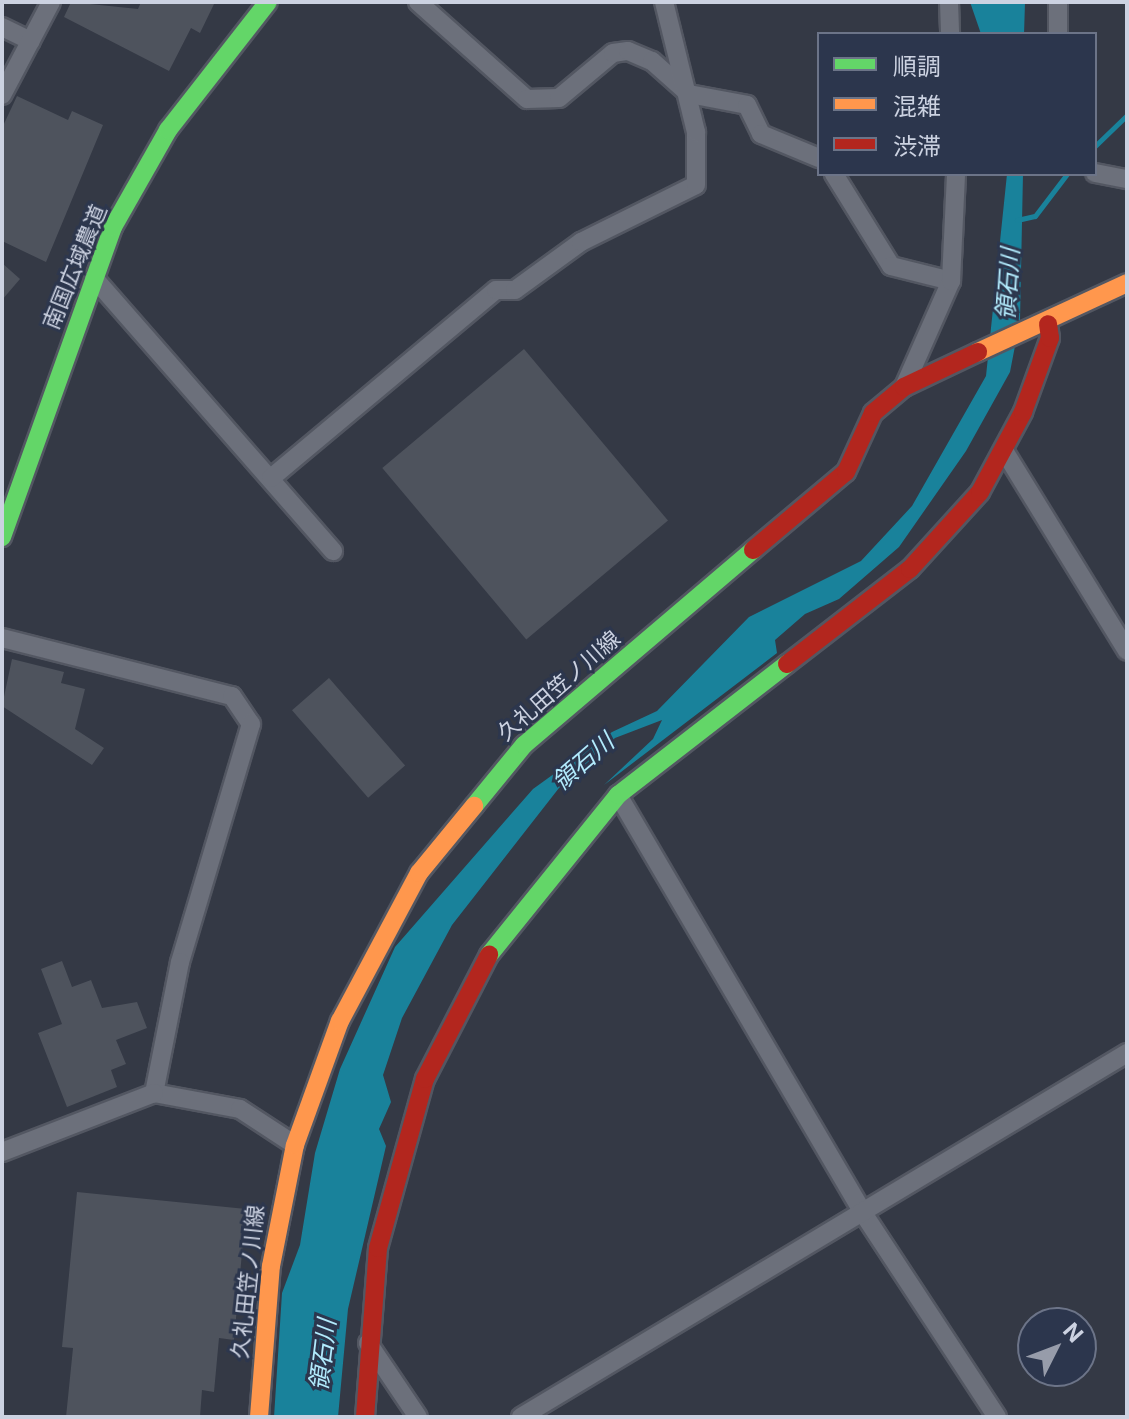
<!DOCTYPE html>
<html>
<head>
<meta charset="utf-8">
<style>
	body { margin:0 }
	#map { position:relative; width:1129px; height:1419px; overflow:hidden; background:#343945; font-family:Inter,"Noto Sans JP",sans-serif }
	div>[style] { position:absolute }
	[style*='--x'] { left:calc(var(--x)*1px); top:calc(var(--y)*1px); width:calc(var(--w)*1px); rotate:calc(var(--a)*1deg) }
	.water>* { inset:0; background:#19829b }
	.stream>* { height:5px; margin:-2.5px; padding:0 2.5px; transform-origin:2.5px; border-radius:2.5px; background:#19829b }
	.building>* { inset:0; background:#4e535d; transform-origin:0 0 }
	.roads { filter:drop-shadow(2px 0 #535762) drop-shadow(-2px 0 #535762) drop-shadow(0 2px #535762) drop-shadow(0 -2px #535762) }
	.street>* { height:18px; margin:-9px; padding:0 9px; transform-origin:9px; border-radius:9px; background:#6c707b }
	.fast>* { height:18px; margin:-9px; padding:0 9px; transform-origin:9px; border-radius:9px; background:#63d668 }
	.slow>* { height:18px; margin:-9px; padding:0 9px; transform-origin:9px; border-radius:9px; background:#ff974d }
	.jam>* { height:18px; margin:-9px; padding:0 9px; transform-origin:9px; border-radius:9px; background:#b3261e }
	span { translate:-50% -50%; white-space:nowrap; text-align:center; line-height:1.15; -webkit-text-stroke:6px #2c364d; paint-order:stroke }
	.street-label { font-size:22px; color:#ccd2e1 }
	.water-label { font-size:24px; color:#b2ebfd; font-style:italic }
	.frame { position:absolute; inset:0; border:4px solid #ccd2e1; pointer-events:none }
	.legend { position:absolute; left:817px; top:32px; width:280px; height:144px; box-sizing:border-box; background:#2c364d; border:2px solid #6c7488; margin:0; padding:10px 14px; list-style:none; font-size:24px; color:#ccd2e1 }
	.legend li { display:flex; align-items:center; gap:16px; height:40px }
	.legend b { width:40px; border:2px solid #6c7488 }
	.north { position:absolute; left:1017px; top:1307px; width:80px; height:80px; box-sizing:border-box; background:#2c364d; border:2px solid #6c7488; border-radius:50%; rotate:48deg; font-size:22px; font-weight:700; line-height:32px; text-align:center; color:#ccd2e1 }
	.north::after { content:''; display:block; margin:auto; width:28px; height:36px; background:#979caa; clip-path:polygon(50% 0,100% 100%,50% 72%,0 100%) }
</style>
</head>
<body>
<div id="map">
	<div class="water">
		<div style="clip-path:polygon(970px 2px,1025px 2px,1024px 34px,981px 34px)"></div>
		<div style="clip-path:polygon(1007px 174px,1023px 174px,1020px 320px,1010px 372px,966px 451px,899px 547px,839px 599px,805px 614px,775px 640px,777px 653px,604px 785px,653px 739px,662px 720px,615px 738px,559px 788px,452px 925px,402px 1018px,383px 1075px,391px 1102px,379px 1129px,386px 1146px,348px 1309px,338px 1417px,274px 1417px,282px 1293px,300px 1245px,315px 1153px,340px 1069px,395px 947px,533px 789px,612px 732px,657px 711px,749px 617px,861px 561px,912px 506px,986px 376px)"></div>
	</div>
	<div class="stream">
		<div style="--x:1095;--y:146;--w:45;--a:-44.1"></div>
		<div style="--x:1017;--y:220;--w:18;--a:-13"></div>
		<div style="--x:1035;--y:216;--w:53;--a:-52.7"></div>
	</div>
	<div class="building">
		<div style="clip-path:polygon(71px 2px,138px 9px,141px 2px,215px 2px,200px 33px,191px 28px,169px 71px,64px 17px)"></div>
		<div style="clip-path:polygon(17px 96px,68px 120px,72px 111px,103px 125px,46px 262px,2px 241px,2px 128px)"></div>
		<div style="clip-path:polygon(2px 263px,20px 279px,2px 300px)"></div>
		<div style="left:524px;top:349px;width:224px;height:185px;rotate:50deg"></div>
		<div style="clip-path:polygon(12px 659px,64px 672px,61px 683px,85px 689px,75px 729px,104px 748px,92px 765px,2px 706px)"></div>
		<div style="left:329px;top:678px;width:116px;height:49px;rotate:49deg"></div>
		<div style="clip-path:polygon(62px 961px,72px 987px,91px 980px,102px 1008px,137px 1002px,147px 1028px,116px 1040px,126px 1064px,111px 1070px,117px 1087px,67px 1107px,38px 1033px,62px 1024px,41px 969px)"></div>
		<div style="clip-path:polygon(77px 1192px,246px 1209px,234px 1340px,219px 1338px,214px 1392px,202px 1390px,200px 1417px,66px 1417px,73px 1348px,62px 1347px)"></div>
	</div>
	<div class="roads">
		<div class="street">
			<div style="--x:418;--y:2;--w:146;--a:41.7"></div>
			<div style="--x:527;--y:99;--w:32;--a:-2"></div>
			<div style="--x:559;--y:98;--w:70;--a:-39.8"></div>
			<div style="--x:613;--y:53;--w:15;--a:-8"></div>
			<div style="--x:628;--y:51;--w:26;--a:23"></div>
			<div style="--x:652;--y:61;--w:50;--a:41.7"></div>
			<div style="--x:689;--y:94;--w:59;--a:10.7"></div>
			<div style="--x:747;--y:105;--w:32;--a:64"></div>
			<div style="--x:761;--y:134;--w:63;--a:22.5"></div>
			<div style="--x:949;--y:2;--w:32;--a:88"></div>
			<div style="--x:1058;--y:2;--w:32;--a:90"></div>
			<div style="--x:2;--y:27;--w:32;--a:26"></div>
			<div style="--x:2;--y:95;--w:105;--a:-62.2"></div>
			<div style="--x:1095;--y:173;--w:33;--a:11"></div>
			<div style="--x:834;--y:174;--w:108;--a:58.2"></div>
			<div style="--x:891;--y:266;--w:62;--a:14"></div>
			<div style="--x:94;--y:278;--w:363;--a:48.8"></div>
			<div style="--x:904;--y:387;--w:116;--a:-66.1"></div>
			<div style="--x:951;--y:281;--w:107;--a:-87.3"></div>
			<div style="--x:1006;--y:454;--w:231;--a:58.4"></div>
			<div style="--x:271;--y:478;--w:293;--a:-39.9"></div>
			<div style="--x:496;--y:290;--w:19;--a:0"></div>
			<div style="--x:515;--y:290;--w:82;--a:-36"></div>
			<div style="--x:581;--y:242;--w:128;--a:-26.4"></div>
			<div style="--x:696;--y:185;--w:53;--a:-90"></div>
			<div style="--x:696;--y:132;--w:134;--a:-103.8"></div>
			<div style="--x:2;--y:638;--w:237;--a:14.2"></div>
			<div style="--x:232;--y:696;--w:34;--a:56"></div>
			<div style="--x:251;--y:724;--w:248;--a:106.6"></div>
			<div style="--x:180;--y:962;--w:134;--a:101.2"></div>
			<div style="--x:154;--y:1093;--w:87;--a:10.5"></div>
			<div style="--x:240;--y:1109;--w:66;--a:33.2"></div>
			<div style="--x:618;--y:795;--w:485;--a:59.6"></div>
			<div style="--x:863;--y:1213;--w:244;--a:56.7"></div>
			<div style="--x:2;--y:1152;--w:163;--a:-21.2"></div>
			<div style="--x:368;--y:1343;--w:89;--a:56"></div>
			<div style="--x:521;--y:1417;--w:707;--a:-30.99"></div>
		</div>
		<div class="fast">
			<div style="--x:2;--y:537;--w:329;--a:-70.3"></div>
			<div style="--x:113;--y:227;--w:112;--a:-60.4"></div>
			<div style="--x:168;--y:130;--w:162;--a:-52"></div>
			<div style="--x:474;--y:806;--w:79;--a:-50.7"></div>
			<div style="--x:524;--y:745;--w:301;--a:-40.4"></div>
			<div style="--x:489;--y:955;--w:206;--a:-51.1"></div>
			<div style="--x:618;--y:795;--w:214;--a:-37.8"></div>
		</div>
		<div class="slow">
			<div style="--x:978;--y:352;--w:164;--a:-24.8"></div>
			<div style="--x:259;--y:1417;--w:151;--a:-85.5"></div>
			<div style="--x:271;--y:1266;--w:123;--a:-78.8"></div>
			<div style="--x:295;--y:1145;--w:132;--a:-70.1"></div>
			<div style="--x:340;--y:1021;--w:168;--a:-61.9"></div>
			<div style="--x:419;--y:873;--w:87;--a:-50.6"></div>
		</div>
		<div class="jam">
			<div style="--x:753;--y:550;--w:121;--a:-40"></div>
			<div style="--x:846;--y:472;--w:65;--a:-65.4"></div>
			<div style="--x:873;--y:413;--w:40;--a:-40"></div>
			<div style="--x:904;--y:387;--w:82;--a:-25.3"></div>
			<div style="--x:787;--y:664;--w:155;--a:-37.7"></div>
			<div style="--x:910;--y:569;--w:104;--a:-47.7"></div>
			<div style="--x:980;--y:492;--w:91;--a:-61.7"></div>
			<div style="--x:1023;--y:412;--w:79;--a:-70"></div>
			<div style="--x:1050;--y:338;--w:14;--a:-98"></div>
			<div style="--x:365;--y:1417;--w:169;--a:-85.6"></div>
			<div style="--x:378;--y:1248;--w:175;--a:-74.5"></div>
			<div style="--x:425;--y:1079;--w:140;--a:-62.7"></div>
		</div>
	</div>
	<div class="street-label">
		<span style="left:75px;top:267px;rotate:-68deg">南国広域農道</span>
		<span style="left:559px;top:686px;rotate:-41deg">久礼田笠ノ川線</span>
		<span style="left:248px;top:1282px;rotate:-84deg">久礼田笠ノ川線</span>
	</div>
	<div class="water-label">
		<span style="left:1008px;top:284px;rotate:-86deg">領石川</span>
		<span style="left:583px;top:762px;rotate:-41deg">領石川</span>
		<span style="left:323px;top:1355px;rotate:-83deg">領石川</span>
	</div>
	<div class="frame"></div>
	<ul class="legend">
	<li><b style="height:10px;background:#63d668"></b>順調</li>
	<li><b style="height:10px;background:#ff974d"></b>混雑</li>
	<li><b style="height:10px;background:#b3261e"></b>渋滞</li>
	</ul>
	<div class="north">N</div>
</div>
</body>
</html>
